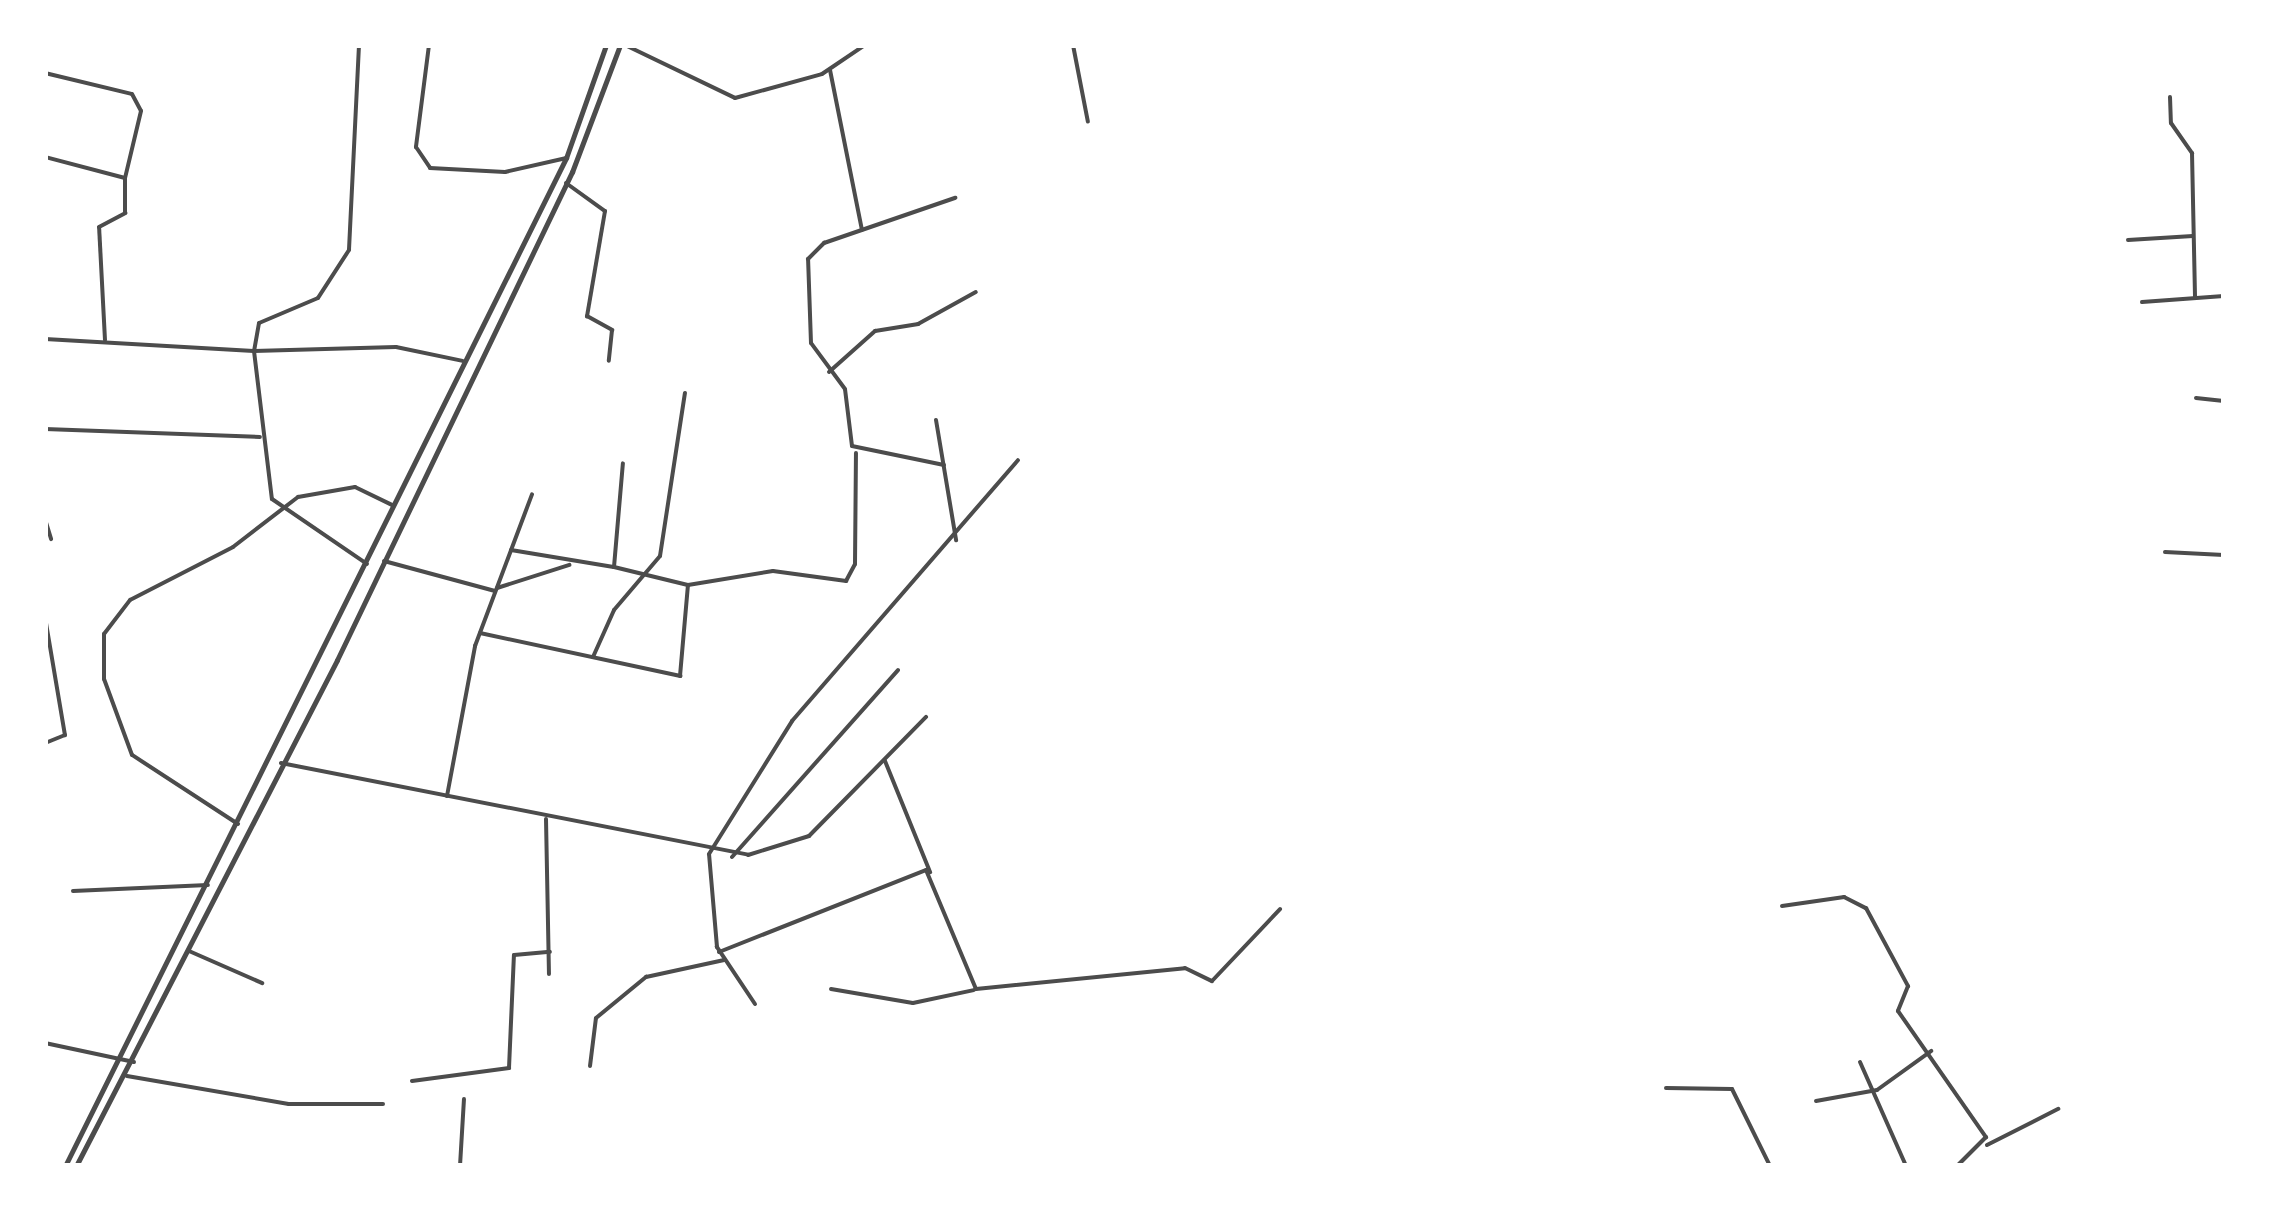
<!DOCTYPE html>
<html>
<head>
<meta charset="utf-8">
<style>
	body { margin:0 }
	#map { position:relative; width:2269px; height:1211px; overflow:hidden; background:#fff; font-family:"Roboto Condensed",sans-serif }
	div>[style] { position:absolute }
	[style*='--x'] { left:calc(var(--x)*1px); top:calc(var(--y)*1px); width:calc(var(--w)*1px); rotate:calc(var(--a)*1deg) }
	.minor>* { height:4px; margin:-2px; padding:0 2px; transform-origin:2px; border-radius:2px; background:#4c4c4c }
	.tertiary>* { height:5px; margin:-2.5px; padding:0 2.5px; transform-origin:2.5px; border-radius:2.5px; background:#4c4c4c }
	span { translate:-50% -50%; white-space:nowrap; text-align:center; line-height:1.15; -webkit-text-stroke:10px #fff; paint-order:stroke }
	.frame { position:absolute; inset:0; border:48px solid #fff; pointer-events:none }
</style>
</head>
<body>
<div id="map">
	<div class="minor">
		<div style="--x:359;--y:45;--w:205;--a:92.8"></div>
		<div style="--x:349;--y:250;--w:57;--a:122.9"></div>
		<div style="--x:318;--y:298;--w:64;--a:157"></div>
		<div style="--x:259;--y:323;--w:28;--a:100"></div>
		<div style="--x:254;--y:351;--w:142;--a:-1.6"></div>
		<div style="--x:396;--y:347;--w:68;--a:11.8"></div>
		<div style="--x:429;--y:45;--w:103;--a:97.3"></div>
		<div style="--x:416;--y:147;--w:25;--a:56"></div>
		<div style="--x:430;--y:168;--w:75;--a:3.1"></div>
		<div style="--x:505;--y:172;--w:63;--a:-12.9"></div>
		<div style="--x:625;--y:45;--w:122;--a:25.7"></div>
		<div style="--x:735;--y:98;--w:90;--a:-15.4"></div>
		<div style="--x:822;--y:74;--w:52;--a:-34"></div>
		<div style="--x:1073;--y:45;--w:78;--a:79"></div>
		<div style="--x:830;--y:70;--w:163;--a:78.7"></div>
		<div style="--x:45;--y:73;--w:89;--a:13.6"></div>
		<div style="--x:132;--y:94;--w:19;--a:62"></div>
		<div style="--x:141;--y:111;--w:69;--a:103.4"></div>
		<div style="--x:125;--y:178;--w:83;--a:-165.3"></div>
		<div style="--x:2170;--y:97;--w:26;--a:88"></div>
		<div style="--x:2171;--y:123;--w:37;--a:55"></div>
		<div style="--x:2192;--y:153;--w:145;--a:88.8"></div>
		<div style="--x:566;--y:183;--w:48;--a:35.7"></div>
		<div style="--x:605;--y:211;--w:107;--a:99.7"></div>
		<div style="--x:587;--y:316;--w:29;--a:29"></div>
		<div style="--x:612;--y:330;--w:31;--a:96"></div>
		<div style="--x:2128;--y:240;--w:65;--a:-3.5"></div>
		<div style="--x:2142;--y:302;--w:82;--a:-4.2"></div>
		<div style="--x:45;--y:339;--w:209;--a:3.3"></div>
		<div style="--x:254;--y:351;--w:149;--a:83.1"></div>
		<div style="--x:272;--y:499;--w:115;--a:34.4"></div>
		<div style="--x:105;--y:340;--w:113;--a:-93"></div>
		<div style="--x:99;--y:227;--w:30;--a:-28"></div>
		<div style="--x:125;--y:213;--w:35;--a:-90"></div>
		<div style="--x:829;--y:372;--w:62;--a:-41.7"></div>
		<div style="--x:875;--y:331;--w:44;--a:-9.2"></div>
		<div style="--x:918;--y:324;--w:66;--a:-28.9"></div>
		<div style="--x:2196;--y:398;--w:28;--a:6"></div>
		<div style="--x:936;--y:420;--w:122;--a:80.5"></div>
		<div style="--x:45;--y:429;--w:215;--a:2.1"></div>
		<div style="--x:944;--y:465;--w:94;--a:-168.3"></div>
		<div style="--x:852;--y:446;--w:57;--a:-97"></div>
		<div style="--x:845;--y:389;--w:57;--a:-126.5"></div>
		<div style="--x:811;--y:343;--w:84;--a:-92"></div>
		<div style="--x:808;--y:259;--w:23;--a:-45"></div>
		<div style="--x:824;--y:243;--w:139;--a:-19"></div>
		<div style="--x:45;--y:519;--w:21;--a:73"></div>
		<div style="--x:511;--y:550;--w:104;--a:9.4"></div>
		<div style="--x:614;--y:567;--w:104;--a:-85.1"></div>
		<div style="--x:2165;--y:552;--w:59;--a:2.9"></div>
		<div style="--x:384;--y:561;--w:115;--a:15.1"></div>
		<div style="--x:614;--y:567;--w:76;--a:13.7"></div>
		<div style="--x:688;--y:585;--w:86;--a:-9.4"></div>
		<div style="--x:773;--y:571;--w:74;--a:7.8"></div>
		<div style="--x:846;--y:581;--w:19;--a:-62"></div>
		<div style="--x:855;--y:564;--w:111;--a:-89.5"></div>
		<div style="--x:497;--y:588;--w:76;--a:-17.7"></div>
		<div style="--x:45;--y:617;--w:120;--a:80.4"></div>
		<div style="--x:65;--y:735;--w:22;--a:158"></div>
		<div style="--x:480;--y:633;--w:205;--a:12.1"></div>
		<div style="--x:680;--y:676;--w:91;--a:-85"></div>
		<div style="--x:593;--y:657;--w:51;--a:-65.9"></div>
		<div style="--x:614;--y:610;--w:71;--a:-49.6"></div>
		<div style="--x:660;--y:556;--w:165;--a:-81.3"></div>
		<div style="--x:885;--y:761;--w:120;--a:67.9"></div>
		<div style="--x:281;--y:763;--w:476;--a:11.1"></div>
		<div style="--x:748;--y:855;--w:64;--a:-17.3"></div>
		<div style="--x:809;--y:836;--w:167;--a:-45.5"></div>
		<div style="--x:447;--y:796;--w:153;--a:-79.4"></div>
		<div style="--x:475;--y:646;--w:162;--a:-69.4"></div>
		<div style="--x:546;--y:819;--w:155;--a:88.9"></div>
		<div style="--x:238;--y:824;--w:126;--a:-146.9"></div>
		<div style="--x:132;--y:755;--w:81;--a:-110.2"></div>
		<div style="--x:104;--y:679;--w:45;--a:-90"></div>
		<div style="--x:104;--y:634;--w:43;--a:-52.6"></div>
		<div style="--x:130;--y:600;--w:116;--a:-27.2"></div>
		<div style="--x:233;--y:547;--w:82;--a:-37.6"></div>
		<div style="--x:298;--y:497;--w:58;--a:-10"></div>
		<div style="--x:355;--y:487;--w:41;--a:25.9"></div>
		<div style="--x:732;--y:857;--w:250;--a:-48.4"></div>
		<div style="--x:73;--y:891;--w:135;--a:-2.5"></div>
		<div style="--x:1782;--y:906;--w:63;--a:-8.3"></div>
		<div style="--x:1844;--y:897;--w:25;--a:27"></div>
		<div style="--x:1866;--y:908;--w:89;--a:61.7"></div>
		<div style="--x:1908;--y:986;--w:27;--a:112"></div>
		<div style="--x:1898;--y:1011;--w:154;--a:55.1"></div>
		<div style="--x:1986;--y:1137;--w:41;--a:135"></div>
		<div style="--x:189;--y:951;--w:80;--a:23.7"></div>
		<div style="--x:719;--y:952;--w:223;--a:-21.6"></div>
		<div style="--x:926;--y:870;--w:129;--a:67.2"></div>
		<div style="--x:976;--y:989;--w:210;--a:-5.7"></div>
		<div style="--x:1185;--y:968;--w:30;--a:26"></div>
		<div style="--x:1212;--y:981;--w:99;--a:-46.6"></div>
		<div style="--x:831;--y:989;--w:83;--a:9.7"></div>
		<div style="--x:913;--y:1003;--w:62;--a:-12"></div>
		<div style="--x:755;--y:1004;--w:69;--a:-123.7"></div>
		<div style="--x:717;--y:947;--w:93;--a:-94.9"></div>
		<div style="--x:709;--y:854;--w:157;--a:-58"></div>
		<div style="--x:792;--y:721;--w:345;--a:-49.1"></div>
		<div style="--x:45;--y:1043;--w:91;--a:12.1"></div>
		<div style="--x:1860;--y:1062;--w:114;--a:66.1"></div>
		<div style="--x:590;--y:1066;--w:48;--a:-82.9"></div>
		<div style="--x:596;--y:1018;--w:65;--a:-39.4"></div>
		<div style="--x:646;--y:977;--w:80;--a:-12.3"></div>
		<div style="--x:127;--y:1076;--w:164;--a:9.8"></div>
		<div style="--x:289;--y:1104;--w:94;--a:0"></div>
		<div style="--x:412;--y:1081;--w:98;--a:-7.6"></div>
		<div style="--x:509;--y:1068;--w:113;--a:-87.5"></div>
		<div style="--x:514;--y:955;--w:36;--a:-5"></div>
		<div style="--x:1666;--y:1088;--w:66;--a:0.9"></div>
		<div style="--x:1732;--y:1089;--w:86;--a:63.7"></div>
		<div style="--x:1816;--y:1101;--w:62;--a:-10.2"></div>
		<div style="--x:1877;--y:1090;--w:67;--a:-35.8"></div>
		<div style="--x:1987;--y:1145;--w:80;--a:-26.9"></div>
		<div style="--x:460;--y:1166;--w:67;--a:-86.6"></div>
	</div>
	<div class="tertiary">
		<div style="--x:65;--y:1166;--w:1126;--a:-63.57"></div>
		<div style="--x:566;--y:158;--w:120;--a:-70.5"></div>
		<div style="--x:76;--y:1166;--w:569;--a:-62.71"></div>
		<div style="--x:337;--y:660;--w:542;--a:-64.29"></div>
		<div style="--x:572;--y:172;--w:136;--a:-69.3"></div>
	</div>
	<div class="frame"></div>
</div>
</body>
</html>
